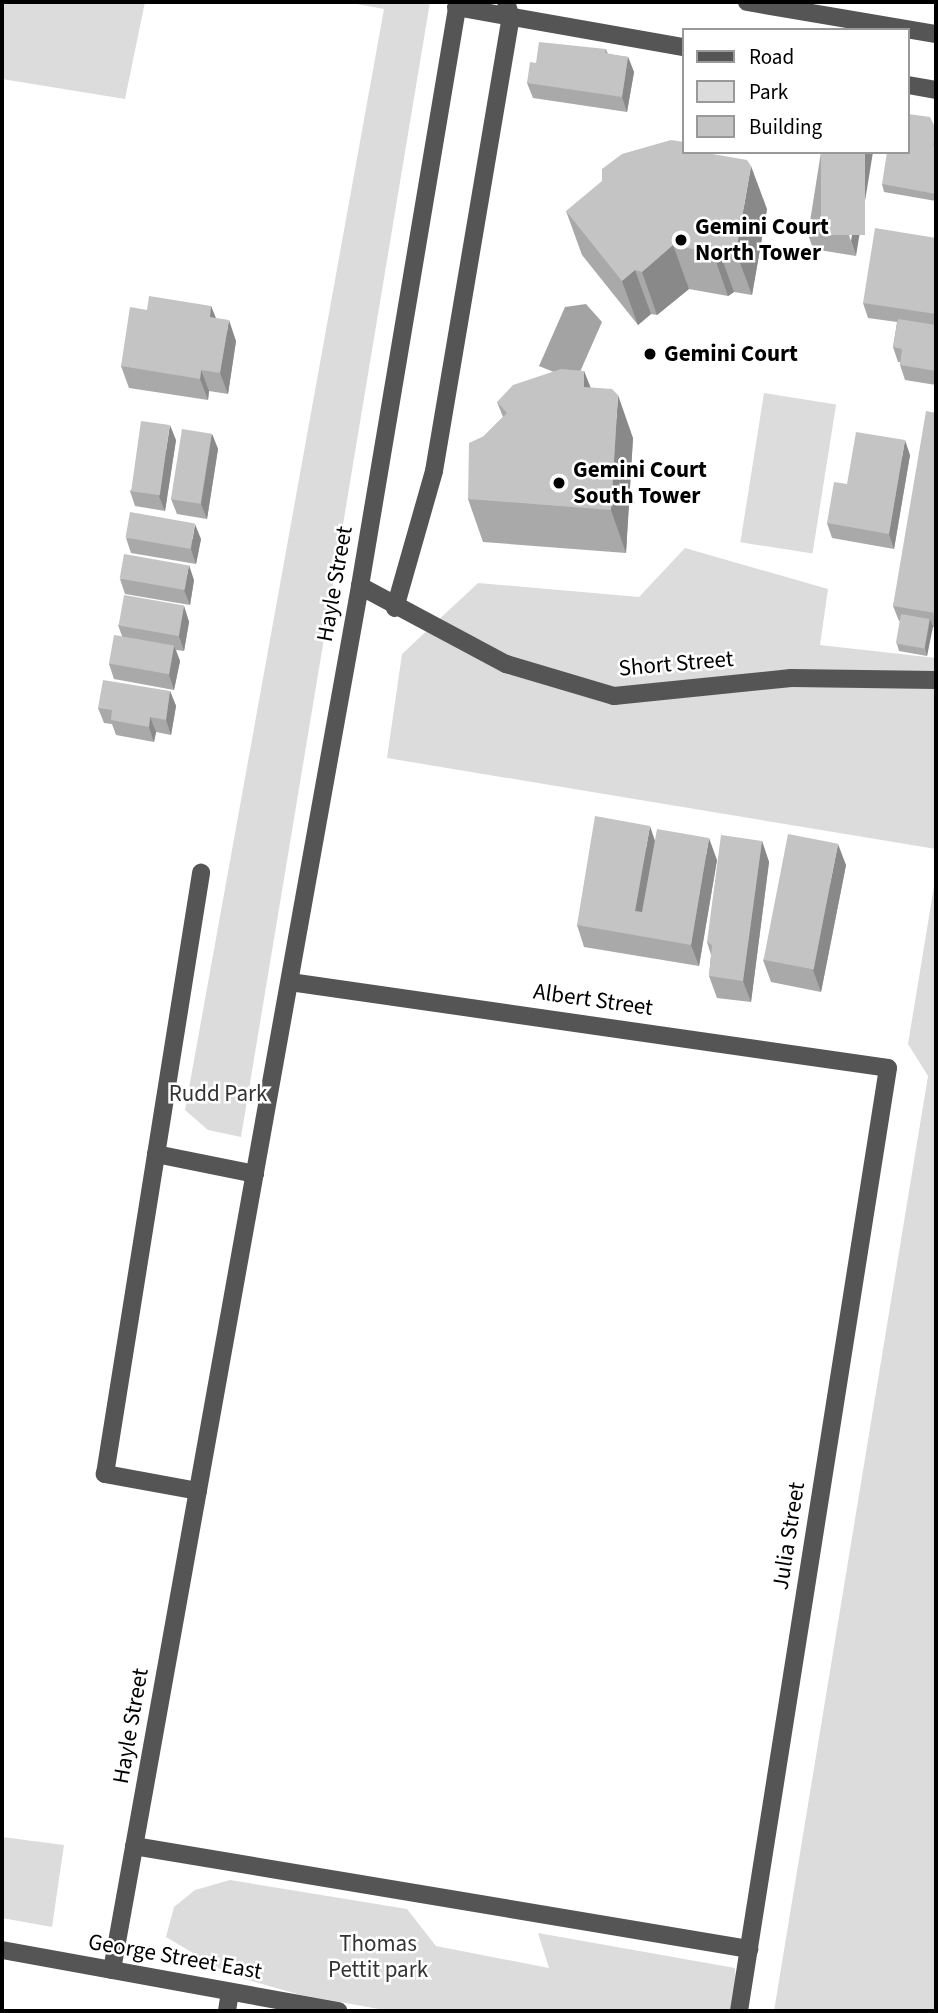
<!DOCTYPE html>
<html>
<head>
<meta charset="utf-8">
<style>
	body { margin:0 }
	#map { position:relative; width:938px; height:2013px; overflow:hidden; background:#fff; font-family:"Source Sans 3",sans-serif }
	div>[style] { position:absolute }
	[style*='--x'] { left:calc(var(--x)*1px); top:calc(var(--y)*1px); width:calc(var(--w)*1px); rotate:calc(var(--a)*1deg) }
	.green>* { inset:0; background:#dcdcdc; transform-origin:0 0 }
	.water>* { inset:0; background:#a3a3a3 }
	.minor>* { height:18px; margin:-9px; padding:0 9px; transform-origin:9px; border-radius:9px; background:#555 }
	.wall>* { inset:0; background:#a9a9a9 }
	.shaded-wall>* { inset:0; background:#898989 }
	.building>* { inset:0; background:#c4c4c4; transform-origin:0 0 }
	.dots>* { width:19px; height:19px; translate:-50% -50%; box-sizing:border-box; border:4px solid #fff; border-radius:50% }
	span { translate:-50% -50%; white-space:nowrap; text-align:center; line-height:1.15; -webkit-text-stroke:5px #fff; paint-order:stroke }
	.poi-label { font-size:23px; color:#000; font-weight:700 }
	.left { translate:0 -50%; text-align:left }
	.street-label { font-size:23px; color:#000 }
	.park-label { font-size:23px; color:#333 }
	.frame { position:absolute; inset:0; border:4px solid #000; pointer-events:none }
	.legend { position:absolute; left:682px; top:28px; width:228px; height:126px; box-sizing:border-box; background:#fff; border:2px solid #999; margin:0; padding:9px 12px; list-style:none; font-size:21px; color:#000 }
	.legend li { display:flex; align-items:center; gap:14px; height:35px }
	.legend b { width:35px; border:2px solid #999 }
</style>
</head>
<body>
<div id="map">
	<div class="green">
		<div style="clip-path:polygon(2px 2px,145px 2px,125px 99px,2px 79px)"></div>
		<div style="clip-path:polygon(346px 2px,430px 2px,241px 1137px,208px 1130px,185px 1110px,384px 9px)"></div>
		<div style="left:764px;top:393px;width:73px;height:151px;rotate:9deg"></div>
		<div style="clip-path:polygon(685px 548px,828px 589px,820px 645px,936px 658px,936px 849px,387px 758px,402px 654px,478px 583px,639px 597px)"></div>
		<div style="clip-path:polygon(936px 874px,936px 2011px,774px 2011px,928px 1076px,908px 1044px)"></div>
		<div style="clip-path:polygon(2px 1837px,64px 1845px,52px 1927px,2px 1918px)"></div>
		<div style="clip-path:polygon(230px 1880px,407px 1909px,436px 1946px,549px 1968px,538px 1933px,735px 1968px,737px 2005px,735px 2011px,390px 2011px,301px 1995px,230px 1975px,166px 1937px,174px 1907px,195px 1890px)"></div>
	</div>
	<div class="water">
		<div style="clip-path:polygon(586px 304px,602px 322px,576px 381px,539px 366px,565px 307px)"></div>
	</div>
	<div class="minor">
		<div style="--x:747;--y:2;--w:192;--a:9.6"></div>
		<div style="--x:456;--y:7;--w:231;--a:10"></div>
		<div style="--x:908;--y:85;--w:28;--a:10"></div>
		<div style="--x:360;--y:586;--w:166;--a:28.1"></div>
		<div style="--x:506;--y:664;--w:113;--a:16.5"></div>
		<div style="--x:614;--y:696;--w:178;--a:-5.8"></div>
		<div style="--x:791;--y:678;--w:145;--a:0.8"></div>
		<div style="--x:395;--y:608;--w:142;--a:-74.1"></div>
		<div style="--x:434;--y:471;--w:459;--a:-80.4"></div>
		<div style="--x:511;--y:18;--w:17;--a:-107"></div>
		<div style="--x:290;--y:982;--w:604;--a:8.18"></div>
		<div style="--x:888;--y:1068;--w:955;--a:98.98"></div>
		<div style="--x:156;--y:1154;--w:101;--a:11.4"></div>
		<div style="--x:198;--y:1491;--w:95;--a:-169.6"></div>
		<div style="--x:105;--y:1474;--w:609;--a:-80.92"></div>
		<div style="--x:134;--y:1846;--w:624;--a:9.51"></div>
		<div style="--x:2;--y:1950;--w:342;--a:10.3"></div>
		<div style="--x:112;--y:1970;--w:1406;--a:-79.84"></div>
		<div style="--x:360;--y:586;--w:592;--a:-80.47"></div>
		<div style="--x:227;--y:2011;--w:19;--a:-81"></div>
	</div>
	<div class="wall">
		<div style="clip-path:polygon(606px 49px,608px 54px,628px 57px,634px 72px,627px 112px,533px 98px,527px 83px,536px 63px)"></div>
		<div style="clip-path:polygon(936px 129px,936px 201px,884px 192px,882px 184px)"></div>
		<div style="clip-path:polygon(821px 152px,856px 256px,813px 249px,808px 234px)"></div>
		<div style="clip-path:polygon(767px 209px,752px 295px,734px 292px,728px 296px,689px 289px,657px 315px,651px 314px,638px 325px,582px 255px,566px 211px)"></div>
		<div style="clip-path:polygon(936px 238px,936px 385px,905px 380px,900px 365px,900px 362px,898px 362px,893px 347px,897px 322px,868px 318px,863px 303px)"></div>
		<div style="clip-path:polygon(211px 306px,216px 318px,236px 341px,228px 394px,209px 391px,208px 400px,129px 388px,121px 366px,147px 310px)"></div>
		<div style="clip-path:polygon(584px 371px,591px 388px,633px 438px,626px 553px,483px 542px,468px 499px,484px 436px,503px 417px,497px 402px)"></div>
		<div style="clip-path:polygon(936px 413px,936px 627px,932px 627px,927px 656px,899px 651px,897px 644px,900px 621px,899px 621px,893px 606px)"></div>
		<div style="clip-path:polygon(212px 434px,218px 449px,207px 519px,177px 514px,171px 499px)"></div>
		<div style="clip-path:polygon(176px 440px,165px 511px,135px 506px,130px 491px)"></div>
		<div style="clip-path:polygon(910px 455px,894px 549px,832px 538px,827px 523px,847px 484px)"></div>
		<div style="clip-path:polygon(126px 538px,201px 539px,196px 564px,131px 553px)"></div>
		<div style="clip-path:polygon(120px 579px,194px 580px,190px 605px,125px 594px)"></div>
		<div style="clip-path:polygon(184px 606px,189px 622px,184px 651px,176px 650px,180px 661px,174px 690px,114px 679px,109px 664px,122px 636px,118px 625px)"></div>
		<div style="clip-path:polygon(170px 691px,176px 706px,171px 735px,156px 732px,154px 742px,116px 735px,112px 724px,104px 723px,98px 708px)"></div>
		<div style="clip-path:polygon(655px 840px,717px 860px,699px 966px,584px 947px,577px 925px)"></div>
		<div style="clip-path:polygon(762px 841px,769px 862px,751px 1002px,717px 998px,709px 976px,711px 955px,707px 942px)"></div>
		<div style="clip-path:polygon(846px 865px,821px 992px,771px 982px,763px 960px)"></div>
	</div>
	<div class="shaded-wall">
		<div style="clip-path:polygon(628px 57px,634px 72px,627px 112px,622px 97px)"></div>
		<div style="clip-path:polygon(865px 152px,873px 152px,856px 256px,851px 241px)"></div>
		<div style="clip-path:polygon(751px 166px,767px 209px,752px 295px,736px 252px)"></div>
		<div style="clip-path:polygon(673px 245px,689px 289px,657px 315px,642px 272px)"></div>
		<div style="clip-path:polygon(718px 248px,734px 292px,728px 296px,713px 253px)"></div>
		<div style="clip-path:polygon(635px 270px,651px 314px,638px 325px,622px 281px)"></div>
		<div style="clip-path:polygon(211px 306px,219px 327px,210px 317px)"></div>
		<div style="clip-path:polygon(229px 320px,236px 341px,228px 394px,220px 373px)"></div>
		<div style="clip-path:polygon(201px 370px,209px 391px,208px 400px,200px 379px)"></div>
		<div style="clip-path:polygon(584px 371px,600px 414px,584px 387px)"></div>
		<div style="clip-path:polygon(618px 395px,633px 438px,626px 553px,611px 510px)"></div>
		<div style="clip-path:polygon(170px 425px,176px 440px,165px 511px,159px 496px)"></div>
		<div style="clip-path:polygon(212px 434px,218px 449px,207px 519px,201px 504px)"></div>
		<div style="clip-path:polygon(905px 440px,910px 455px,894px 549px,889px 534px)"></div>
		<div style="clip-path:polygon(195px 524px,201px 539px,196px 564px,191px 549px)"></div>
		<div style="clip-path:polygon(189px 565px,194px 580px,190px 605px,184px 590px)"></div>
		<div style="clip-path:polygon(184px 606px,189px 622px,184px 651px,179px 636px)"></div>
		<div style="clip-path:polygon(930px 619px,933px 627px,927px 656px,925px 648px)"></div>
		<div style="clip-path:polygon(174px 646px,180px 661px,174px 690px,169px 675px)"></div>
		<div style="clip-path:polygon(170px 691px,176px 706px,171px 735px,166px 720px)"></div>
		<div style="clip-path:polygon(150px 717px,156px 732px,154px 742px,149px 727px)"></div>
		<div style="clip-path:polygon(650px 826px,657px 847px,642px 932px,635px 911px)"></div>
		<div style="clip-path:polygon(709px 838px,717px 860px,699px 966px,691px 945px)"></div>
		<div style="clip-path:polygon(762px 841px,769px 862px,751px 1002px,743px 981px)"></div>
		<div style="clip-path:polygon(838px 844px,846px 865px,821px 992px,813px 970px)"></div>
	</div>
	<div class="building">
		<div style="clip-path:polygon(539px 42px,606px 49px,605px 53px,628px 57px,622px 97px,527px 83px,530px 62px,536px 63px)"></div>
		<div style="clip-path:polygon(908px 114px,930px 117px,936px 129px,933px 146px,936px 147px,936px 194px,882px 184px,887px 152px,908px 152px)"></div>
		<div style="clip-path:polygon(671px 140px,684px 142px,684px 152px,701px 152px,747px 160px,751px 166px,736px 252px,718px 248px,713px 253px,673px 245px,642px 272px,635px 270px,622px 281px,566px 211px,602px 181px,602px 169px,622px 154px)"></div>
		<div style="left:821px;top:152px;width:44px;height:83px"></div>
		<div style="clip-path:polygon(875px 228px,936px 238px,936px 314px,863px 303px)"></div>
		<div style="clip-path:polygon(149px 296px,211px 306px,210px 317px,229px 320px,220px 373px,201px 370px,200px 379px,121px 366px,130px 307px,147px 310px)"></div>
		<div style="clip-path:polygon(898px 319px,936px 325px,936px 371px,900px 365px,902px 349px,893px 347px)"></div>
		<div style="clip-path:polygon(561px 369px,584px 371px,584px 387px,612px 389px,618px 395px,611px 510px,468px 499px,469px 443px,484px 436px,507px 413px,497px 402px,513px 385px)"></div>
		<div style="clip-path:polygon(926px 411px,936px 413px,935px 613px,893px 606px)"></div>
		<div style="left:141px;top:421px;width:29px;height:71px;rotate:8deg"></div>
		<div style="left:182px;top:429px;width:30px;height:71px;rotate:9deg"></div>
		<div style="clip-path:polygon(856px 432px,905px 440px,889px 534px,827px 523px,834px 482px,847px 484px)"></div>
		<div style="left:130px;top:512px;width:66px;height:26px;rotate:10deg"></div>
		<div style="left:124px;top:554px;width:66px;height:25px;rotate:10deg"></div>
		<div style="left:124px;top:595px;width:61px;height:31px;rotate:10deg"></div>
		<div style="left:901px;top:614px;width:29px;height:30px;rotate:10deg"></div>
		<div style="left:114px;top:635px;width:61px;height:29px;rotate:10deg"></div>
		<div style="clip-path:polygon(103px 680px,170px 691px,166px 720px,150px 717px,149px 727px,111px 720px,112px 710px,98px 708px)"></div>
		<div style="clip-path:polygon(595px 816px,650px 826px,635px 911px,642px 912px,657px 829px,709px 838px,691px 945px,577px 925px)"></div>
		<div style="left:788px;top:834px;width:51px;height:128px;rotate:11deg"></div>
		<div style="clip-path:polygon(721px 835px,762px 841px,743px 981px,709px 976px,712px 945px,707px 942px)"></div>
	</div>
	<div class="dots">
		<div style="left:681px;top:240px;background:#000"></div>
		<div style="left:650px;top:354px;background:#000"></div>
		<div style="left:559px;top:483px;background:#000"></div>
	</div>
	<div class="poi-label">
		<span class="left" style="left:695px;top:240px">Gemini Court<br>North Tower</span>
		<span class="left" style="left:664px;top:354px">Gemini Court</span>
		<span class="left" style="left:573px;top:483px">Gemini Court<br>South Tower</span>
	</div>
	<div class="street-label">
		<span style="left:335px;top:584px;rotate:-80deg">Hayle Street</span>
		<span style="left:676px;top:664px;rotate:-5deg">Short Street</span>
		<span style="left:593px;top:1000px;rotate:8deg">Albert Street</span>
		<span style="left:789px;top:1536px;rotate:-81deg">Julia Street</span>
		<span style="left:131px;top:1726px;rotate:-80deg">Hayle Street</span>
		<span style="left:175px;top:1957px;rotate:10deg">George Street East</span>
	</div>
	<div class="park-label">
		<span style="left:218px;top:1094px">Rudd Park</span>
		<span style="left:378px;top:1957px">Thomas<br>Pettit park</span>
	</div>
	<div class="frame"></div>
	<ul class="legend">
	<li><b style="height:9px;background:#555"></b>Road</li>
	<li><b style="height:19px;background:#dcdcdc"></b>Park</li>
	<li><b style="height:19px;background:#c4c4c4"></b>Building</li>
	</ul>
</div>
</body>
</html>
